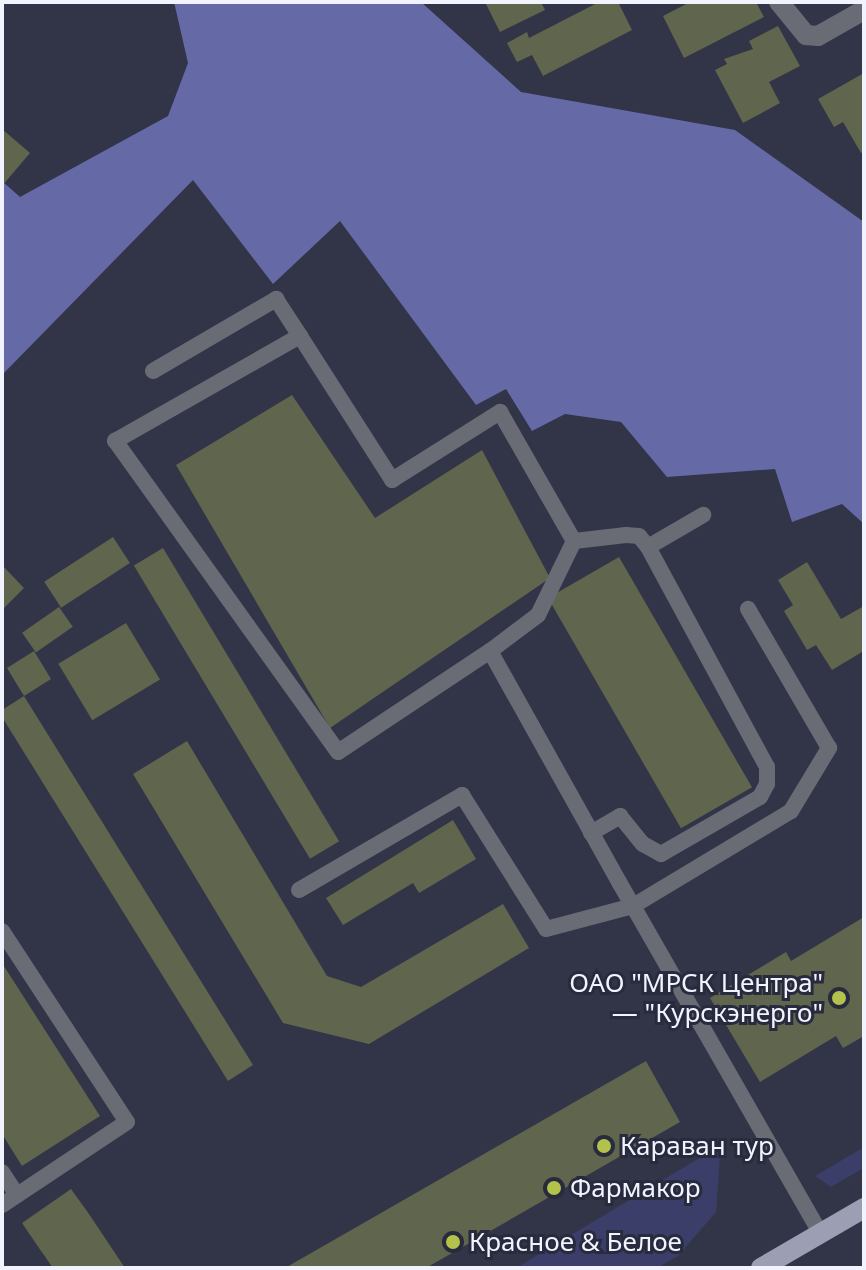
<!DOCTYPE html>
<html>
<head>
<meta charset="utf-8">
<style>
	body { margin:0 }
	#map { position:relative; width:866px; height:1270px; overflow:hidden; background:#323448; font-family:"Noto Sans",sans-serif }
	div>[style] { position:absolute }
	[style*='--x'] { left:calc(var(--x)*1px); top:calc(var(--y)*1px); width:calc(var(--w)*1px); rotate:calc(var(--a)*1deg) }
	.green>* { inset:0; background:#3b3e68 }
	.forest>* { inset:0; background:#6569a5 }
	.building>* { inset:0; background:#60654d; transform-origin:0 0 }
	.service>* { height:16px; margin:-8px; padding:0 8px; transform-origin:8px; border-radius:8px; background:#696b75 }
	.minor>* { height:20px; margin:-10px; padding:0 10px; transform-origin:10px; border-radius:10px; background:#696b75 }
	.primary>* { height:20px; margin:-10px; padding:0 10px; transform-origin:10px; border-radius:10px; background:#9c9eb3 }
	.dots>* { width:22px; height:22px; translate:-50% -50%; box-sizing:border-box; border:4px solid #282a3d; border-radius:50% }
	span { translate:-50% -50%; white-space:nowrap; text-align:center; line-height:1.15; -webkit-text-stroke:6px #282a3d; paint-order:stroke }
	.poi-label { font-size:26px; color:#f1f3fe }
	.right { translate:-100% -50%; text-align:right }
	.left { translate:0 -50%; text-align:left }
	.frame { position:absolute; inset:0; border:4px solid #f1f3fe; pointer-events:none }
</style>
</head>
<body>
<div id="map">
	<div class="green">
		<div style="clip-path:polygon(721px 1145px,716px 1212px,678px 1256px,657px 1268px,516px 1268px)"></div>
		<div style="clip-path:polygon(864px 1147px,864px 1168px,831px 1187px,815px 1176px)"></div>
	</div>
	<div class="forest">
		<div style="clip-path:polygon(174px 2px,421px 2px,521px 92px,735px 130px,864px 222px,864px 524px,842px 504px,792px 522px,775px 469px,667px 477px,621px 422px,565px 414px,532px 431px,506px 389px,476px 405px,340px 221px,273px 284px,193px 180px,2px 375px,2px 181px,20px 197px,168px 116px,188px 63px)"></div>
	</div>
	<div class="building">
		<div style="clip-path:polygon(485px 2px,541px 2px,545px 10px,500px 32px)"></div>
		<div style="clip-path:polygon(599px 2px,618px 2px,632px 30px,543px 76px,532px 55px,517px 62px,507px 43px,527px 32px,529px 38px)"></div>
		<div style="clip-path:polygon(690px 2px,756px 2px,764px 17px,684px 58px,663px 16px)"></div>
		<div style="clip-path:polygon(778px 26px,800px 66px,769px 82px,780px 103px,743px 123px,715px 70px,727px 64px,724px 59px,753px 49px,749px 41px)"></div>
		<div style="clip-path:polygon(864px 73px,864px 151px,861px 153px,843px 122px,834px 127px,818px 99px)"></div>
		<div style="clip-path:polygon(2px 129px,30px 153px,2px 186px)"></div>
		<div style="clip-path:polygon(292px 395px,375px 518px,482px 450px,550px 578px,330px 728px,176px 465px)"></div>
		<div style="left:113px;top:537px;width:31px;height:82px;rotate:57deg"></div>
		<div style="left:163px;top:548px;width:342px;height:34px;rotate:59deg"></div>
		<div style="left:619px;top:557px;width:266px;height:82px;rotate:60deg"></div>
		<div style="clip-path:polygon(807px 562px,841px 619px,864px 606px,864px 656px,862px 652px,832px 670px,816px 645px,807px 650px,784px 611px,793px 605px,778px 580px)"></div>
		<div style="clip-path:polygon(2px 565px,24px 588px,4px 608px,2px 607px)"></div>
		<div style="left:59px;top:607px;width:24px;height:45px;rotate:55deg"></div>
		<div style="left:126px;top:623px;width:66px;height:79px;rotate:59deg"></div>
		<div style="clip-path:polygon(34px 651px,51px 679px,24px 696px,253px 1065px,228px 1081px,2px 717px,2px 710px,24px 696px,7px 668px)"></div>
		<div style="clip-path:polygon(187px 741px,327px 976px,361px 987px,503px 904px,529px 948px,369px 1044px,283px 1023px,133px 774px)"></div>
		<div style="clip-path:polygon(453px 820px,476px 859px,419px 893px,413px 883px,343px 925px,326px 898px)"></div>
		<div style="clip-path:polygon(864px 917px,864px 1036px,843px 1048px,836px 1036px,760px 1082px,710px 998px,786px 952px,791px 961px)"></div>
		<div style="clip-path:polygon(2px 963px,100px 1116px,22px 1166px,2px 1134px)"></div>
		<div style="clip-path:polygon(646px 1061px,680px 1122px,426px 1268px,285px 1268px)"></div>
		<div style="clip-path:polygon(71px 1189px,89px 1214px,125px 1268px,53px 1268px,39px 1248px,22px 1223px)"></div>
	</div>
	<div class="service">
		<div style="--x:153;--y:371;--w:143;--a:-30.3"></div>
		<div style="--x:276;--y:299;--w:44;--a:57"></div>
		<div style="--x:648;--y:547;--w:64;--a:-30.2"></div>
		<div style="--x:490;--y:651;--w:182;--a:146.4"></div>
		<div style="--x:338;--y:752;--w:383;--a:-125.6"></div>
		<div style="--x:115;--y:441;--w:213;--a:-29.6"></div>
		<div style="--x:300;--y:336;--w:171;--a:57.4"></div>
		<div style="--x:392;--y:480;--w:128;--a:-32.2"></div>
		<div style="--x:500;--y:412;--w:149;--a:60.2"></div>
		<div style="--x:591;--y:833;--w:34;--a:-30"></div>
		<div style="--x:620;--y:816;--w:36;--a:51"></div>
		<div style="--x:643;--y:844;--w:21;--a:29"></div>
		<div style="--x:661;--y:854;--w:114;--a:-29.9"></div>
		<div style="--x:760;--y:797;--w:15;--a:-62"></div>
		<div style="--x:767;--y:784;--w:17;--a:-90"></div>
		<div style="--x:767;--y:767;--w:250;--a:-118.4"></div>
		<div style="--x:648;--y:547;--w:14;--a:-129"></div>
		<div style="--x:639;--y:536;--w:13;--a:-176"></div>
		<div style="--x:626;--y:535;--w:52;--a:173.4"></div>
		<div style="--x:574;--y:541;--w:82;--a:115.9"></div>
		<div style="--x:538;--y:615;--w:60;--a:143.1"></div>
		<div style="--x:490;--y:651;--w:265;--a:60.8"></div>
		<div style="--x:619;--y:882;--w:28;--a:60"></div>
		<div style="--x:633;--y:906;--w:184;--a:-31"></div>
		<div style="--x:791;--y:811;--w:74;--a:-58.9"></div>
		<div style="--x:829;--y:748;--w:161;--a:-120.2"></div>
		<div style="--x:299;--y:890;--w:189;--a:-30.2"></div>
		<div style="--x:462;--y:795;--w:158;--a:57.9"></div>
		<div style="--x:546;--y:929;--w:90;--a:-14.8"></div>
		<div style="--x:633;--y:906;--w:377;--a:60.2"></div>
		<div style="--x:2;--y:931;--w:228;--a:56.8"></div>
		<div style="--x:127;--y:1122;--w:132;--a:146.4"></div>
		<div style="--x:2;--y:1172;--w:27;--a:57"></div>
		<div style="--x:17;--y:1195;--w:18;--a:146"></div>
	</div>
	<div class="minor">
		<div style="--x:779;--y:2;--w:43;--a:50.7"></div>
		<div style="--x:806;--y:35;--w:12;--a:5"></div>
		<div style="--x:818;--y:36;--w:53;--a:-29.5"></div>
	</div>
	<div class="primary">
		<div style="--x:761;--y:1268;--w:119;--a:-30.2"></div>
	</div>
	<div class="dots">
		<div style="left:839px;top:998px;background:#b3c24b"></div>
		<div style="left:604px;top:1146px;background:#b3c24b"></div>
		<div style="left:554px;top:1188px;background:#b3c24b"></div>
		<div style="left:453px;top:1242px;background:#b3c24b"></div>
	</div>
	<div class="poi-label">
		<span class="right" style="left:823px;top:998px">ОАО "МРСК Центра"<br>— "Курскэнерго"</span>
		<span class="left" style="left:620px;top:1146px">Караван тур</span>
		<span class="left" style="left:570px;top:1188px">Фармакор</span>
		<span class="left" style="left:469px;top:1242px">Красное &amp; Белое</span>
	</div>
	<div class="frame"></div>
</div>
</body>
</html>
